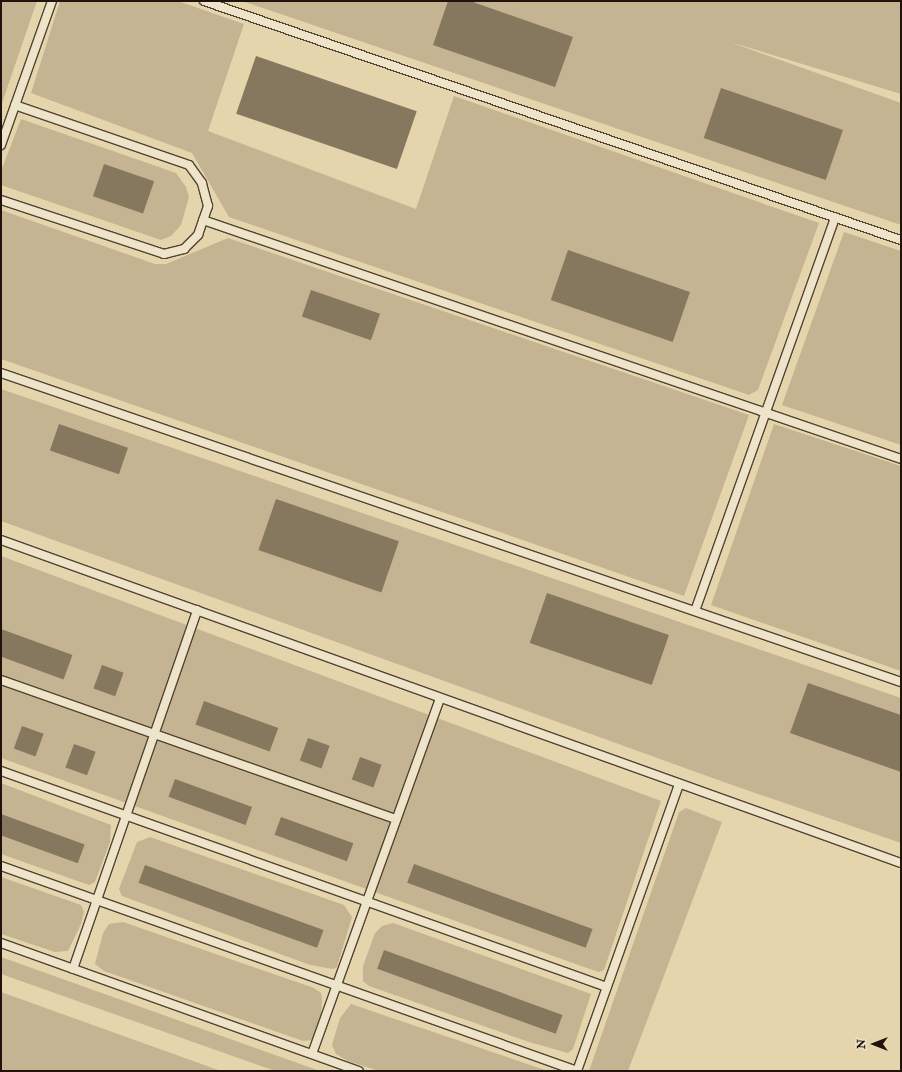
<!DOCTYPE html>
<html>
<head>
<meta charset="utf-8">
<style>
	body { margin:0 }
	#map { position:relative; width:902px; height:1072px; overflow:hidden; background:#e5d5ac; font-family:"IM FELL Double Pica",serif }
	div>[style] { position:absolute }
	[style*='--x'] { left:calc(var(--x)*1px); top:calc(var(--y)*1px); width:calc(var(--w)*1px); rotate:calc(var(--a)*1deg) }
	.green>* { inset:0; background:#c4b491 }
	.building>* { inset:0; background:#86785f; transform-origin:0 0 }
	.roads { filter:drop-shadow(1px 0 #514434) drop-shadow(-1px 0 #514434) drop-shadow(0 1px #514434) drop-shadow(0 -1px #514434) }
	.lane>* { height:8px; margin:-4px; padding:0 4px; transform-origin:4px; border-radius:4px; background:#eee4c9 }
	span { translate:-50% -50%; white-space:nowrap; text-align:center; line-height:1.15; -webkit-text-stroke:3px #eee4c9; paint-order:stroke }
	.frame { position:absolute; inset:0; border:2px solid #20130c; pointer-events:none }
	.north { position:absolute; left:854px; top:1024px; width:40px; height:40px; -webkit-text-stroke:3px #eee4c9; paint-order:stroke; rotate:270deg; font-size:11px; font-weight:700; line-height:16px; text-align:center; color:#20130c }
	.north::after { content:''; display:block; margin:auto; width:14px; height:18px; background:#20130c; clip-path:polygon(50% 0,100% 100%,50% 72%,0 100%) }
</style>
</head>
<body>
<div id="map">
	<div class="green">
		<div style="clip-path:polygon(1px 1px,37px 1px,1px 106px)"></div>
		<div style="clip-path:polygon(60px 1px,178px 1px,244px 24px,208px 131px,416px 209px,454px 96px,819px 223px,758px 390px,749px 395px,229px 217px,192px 153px,31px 93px)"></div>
		<div style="clip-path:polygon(242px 1px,901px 1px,901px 94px,730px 42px,901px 103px,901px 225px)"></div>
		<div style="clip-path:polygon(21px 119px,176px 173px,186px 187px,189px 197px,181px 225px,171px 236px,161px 240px,1px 185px,1px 171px)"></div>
		<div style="clip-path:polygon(1px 210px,155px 264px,166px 264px,228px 238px,749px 415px,684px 596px,1px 359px)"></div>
		<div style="clip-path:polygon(844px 232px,901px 251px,901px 445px,782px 405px)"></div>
		<div style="clip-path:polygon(1px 389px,901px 698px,901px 843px,732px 785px,1px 521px)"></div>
		<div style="clip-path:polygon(774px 424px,901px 466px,901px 671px,711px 605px)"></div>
		<div style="clip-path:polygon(1px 556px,661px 801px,604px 970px,599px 972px,584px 967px,1px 758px)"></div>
		<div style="clip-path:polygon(1px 783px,111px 825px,110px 842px,95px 882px,89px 885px,1px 854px)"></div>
		<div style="clip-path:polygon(686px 808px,722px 822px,628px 1071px,589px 1071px,679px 812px)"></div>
		<div style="clip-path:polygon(150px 837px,344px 905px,352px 917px,337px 967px,333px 969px,310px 965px,122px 896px,119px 889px,137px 842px)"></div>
		<div style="clip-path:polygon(1px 877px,81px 905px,84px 912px,81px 924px,68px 951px,55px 952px,1px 934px)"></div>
		<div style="clip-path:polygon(123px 922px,314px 988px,321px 993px,322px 999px,321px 1016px,312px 1040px,303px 1041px,104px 971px,95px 964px,103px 933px,109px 924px)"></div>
		<div style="clip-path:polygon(393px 923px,591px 994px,573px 1049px,568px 1053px,529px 1042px,369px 986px,363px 981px,363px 966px,375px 933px,382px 926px)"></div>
		<div style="clip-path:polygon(1px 957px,320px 1071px,275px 1071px,1px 974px)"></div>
		<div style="clip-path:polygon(1px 992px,221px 1071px,1px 1071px)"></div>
		<div style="clip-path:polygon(351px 1004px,545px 1070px,546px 1071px,379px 1071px,348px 1061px,336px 1054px,332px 1045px,340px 1018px)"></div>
	</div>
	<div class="building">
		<div style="clip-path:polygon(448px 1px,470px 1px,573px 37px,555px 87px,433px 45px)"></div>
		<div style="left:256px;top:56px;width:170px;height:61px;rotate:19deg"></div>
		<div style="left:721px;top:88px;width:129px;height:53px;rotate:19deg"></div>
		<div style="left:104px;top:164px;width:53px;height:34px;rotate:19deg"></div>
		<div style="left:568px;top:250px;width:129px;height:53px;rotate:19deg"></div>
		<div style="left:311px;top:290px;width:73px;height:28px;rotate:19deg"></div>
		<div style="left:59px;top:424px;width:73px;height:28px;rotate:19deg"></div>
		<div style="left:276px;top:499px;width:130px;height:54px;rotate:19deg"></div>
		<div style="left:547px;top:593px;width:129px;height:53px;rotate:19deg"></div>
		<div style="left:1px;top:629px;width:76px;height:26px;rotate:20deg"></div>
		<div style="left:102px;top:665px;width:23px;height:25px;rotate:20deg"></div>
		<div style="clip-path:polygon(808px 683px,901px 715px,901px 772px,790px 733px)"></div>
		<div style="left:204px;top:701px;width:79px;height:25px;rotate:20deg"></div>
		<div style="left:22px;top:726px;width:23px;height:24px;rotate:20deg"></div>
		<div style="left:308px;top:738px;width:23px;height:24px;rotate:20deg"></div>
		<div style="left:74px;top:744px;width:23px;height:25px;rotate:20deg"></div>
		<div style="left:360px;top:757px;width:23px;height:24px;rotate:20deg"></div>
		<div style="left:175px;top:779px;width:82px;height:19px;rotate:20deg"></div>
		<div style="left:1px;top:814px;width:89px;height:20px;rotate:20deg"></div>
		<div style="left:281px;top:817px;width:77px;height:19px;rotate:20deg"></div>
		<div style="left:414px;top:864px;width:190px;height:20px;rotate:20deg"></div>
		<div style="left:145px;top:865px;width:190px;height:19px;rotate:20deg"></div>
		<div style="left:384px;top:950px;width:190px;height:20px;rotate:20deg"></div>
	</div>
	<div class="roads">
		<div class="lane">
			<div style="--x:204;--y:1;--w:737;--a:18.93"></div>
			<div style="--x:1;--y:145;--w:153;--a:-70.5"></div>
			<div style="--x:1;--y:200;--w:172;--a:18.3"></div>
			<div style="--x:164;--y:254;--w:21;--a:-14"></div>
			<div style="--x:184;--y:249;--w:20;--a:-45"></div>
			<div style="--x:198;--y:235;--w:31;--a:-71"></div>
			<div style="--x:208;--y:206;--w:24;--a:-105"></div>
			<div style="--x:202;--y:183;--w:22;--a:-126"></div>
			<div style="--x:189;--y:165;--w:184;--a:-161"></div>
			<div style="--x:203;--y:220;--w:738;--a:18.9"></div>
			<div style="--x:1;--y:373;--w:952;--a:18.95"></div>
			<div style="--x:1;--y:540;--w:956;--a:19.74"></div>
			<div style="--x:695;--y:611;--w:418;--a:-70.4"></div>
			<div style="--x:1;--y:680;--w:419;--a:19.4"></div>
			<div style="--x:1;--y:771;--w:643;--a:19.62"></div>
			<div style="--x:1;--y:866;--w:611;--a:19.59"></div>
			<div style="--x:1;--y:943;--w:380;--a:19.7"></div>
			<div style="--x:73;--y:969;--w:380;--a:-70.9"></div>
			<div style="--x:312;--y:1054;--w:378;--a:-70.2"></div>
			<div style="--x:577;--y:1071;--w:305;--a:-70.4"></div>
		</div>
	</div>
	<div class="frame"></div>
	<div class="north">N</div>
</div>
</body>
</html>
